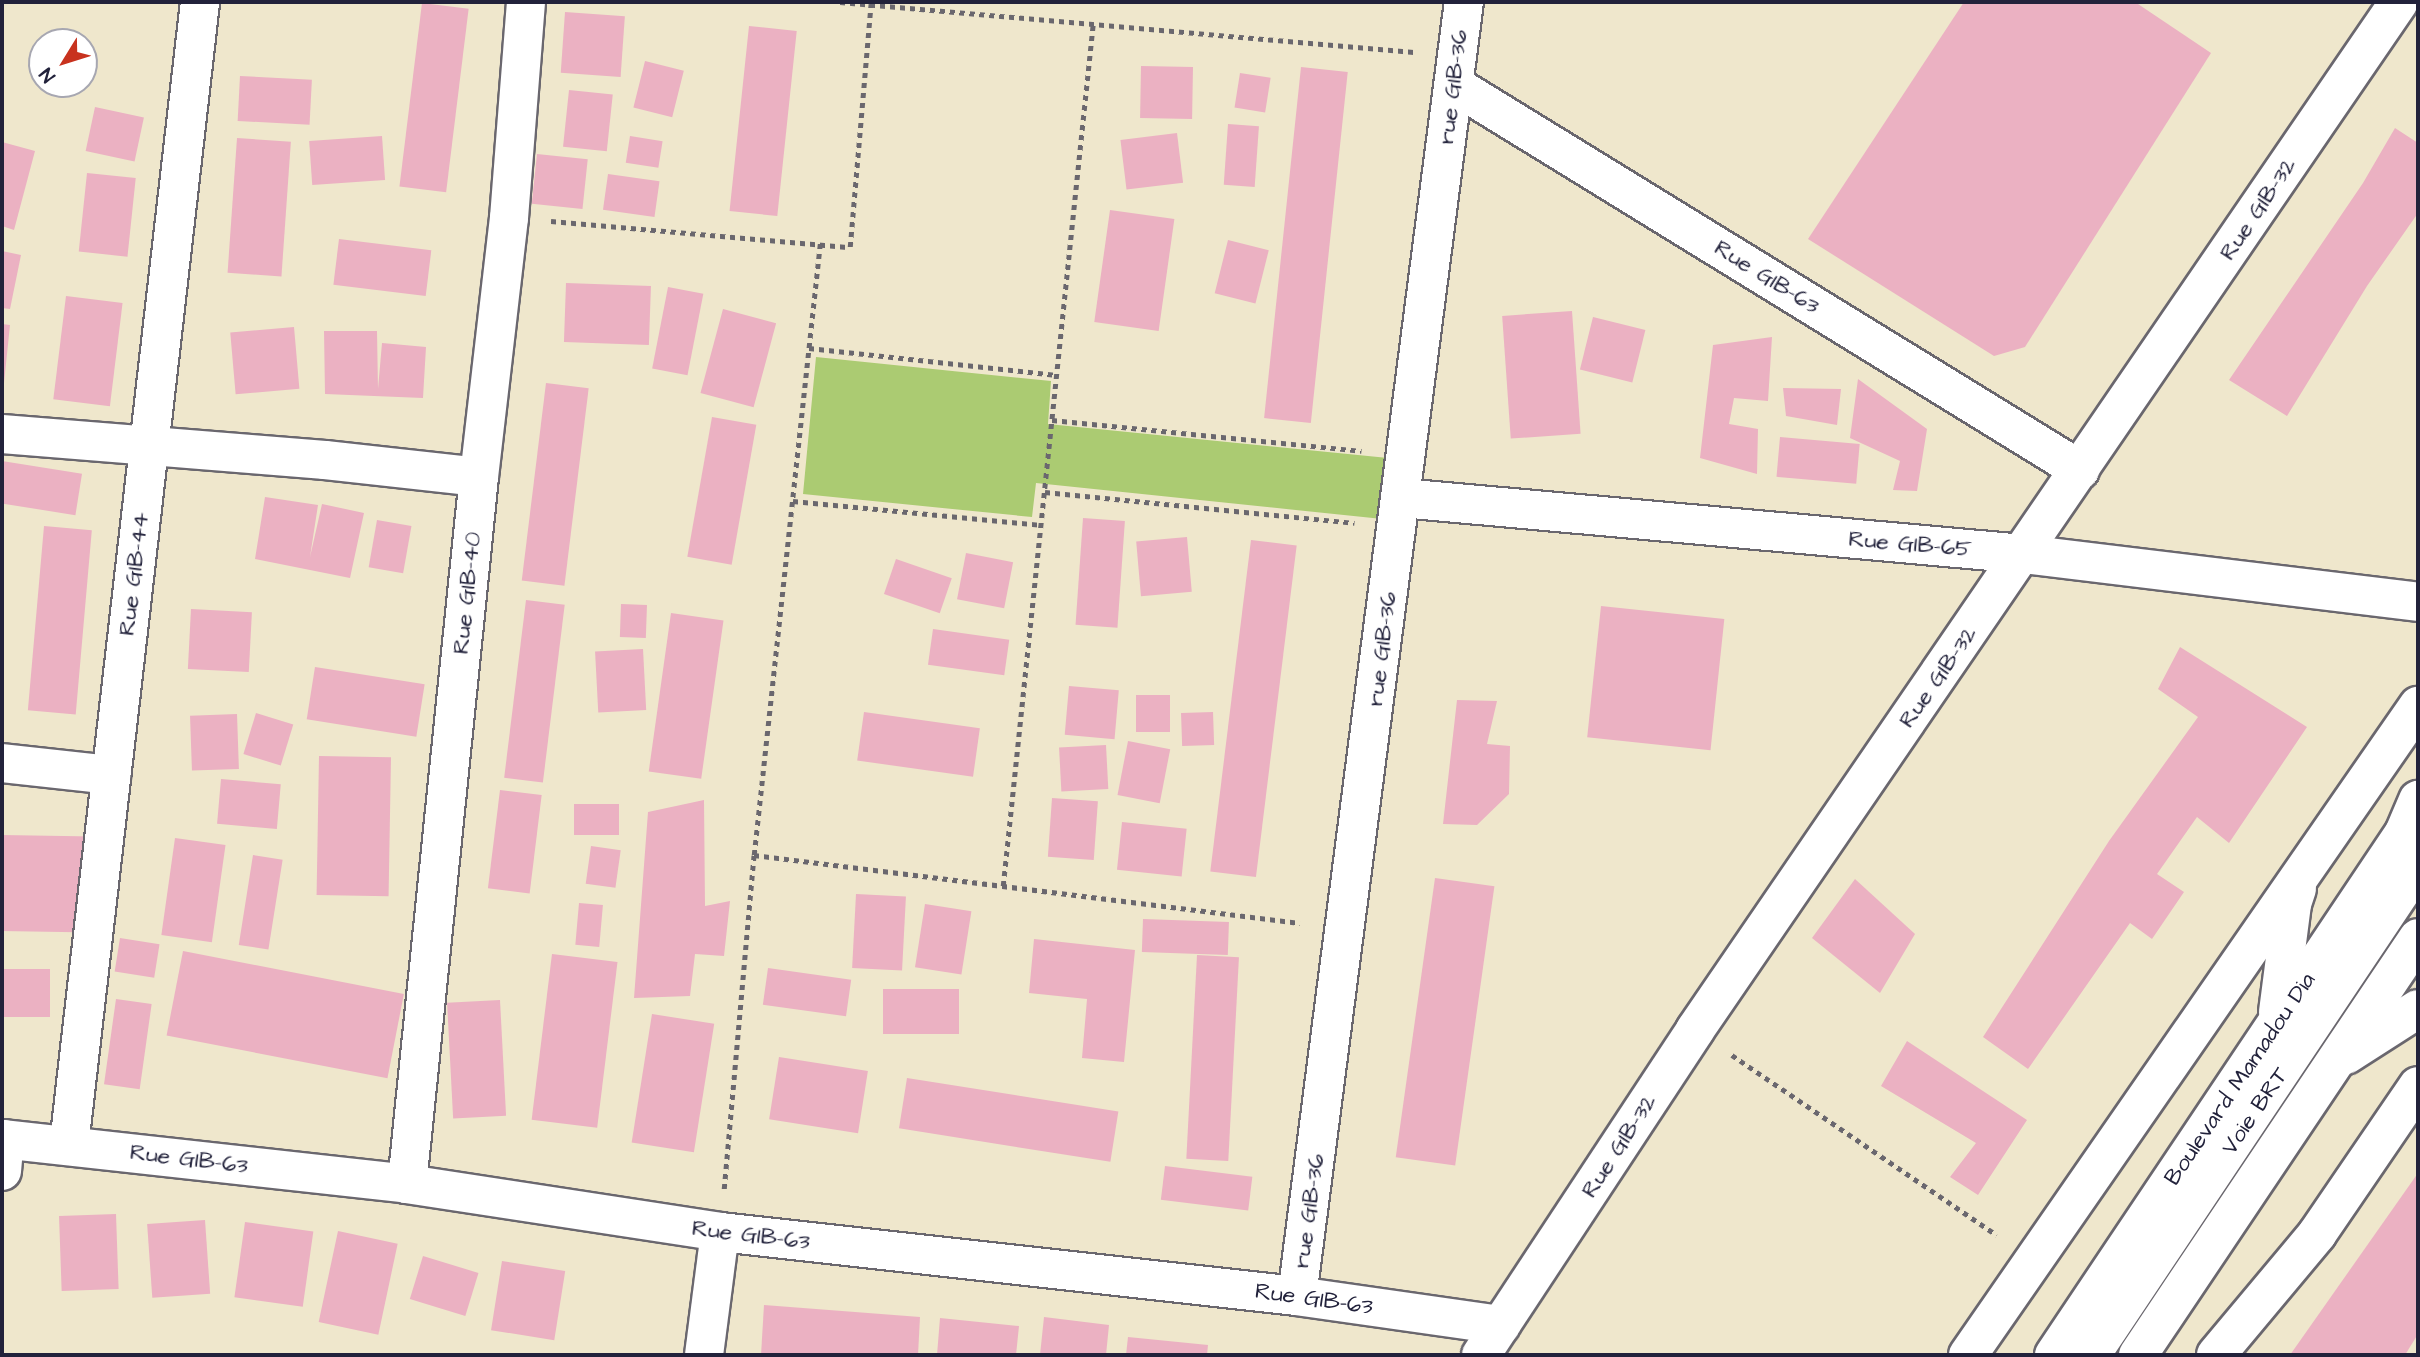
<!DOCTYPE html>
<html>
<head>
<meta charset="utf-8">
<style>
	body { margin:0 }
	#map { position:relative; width:2420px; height:1357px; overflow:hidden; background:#efe7cc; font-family:"Architects Daughter",sans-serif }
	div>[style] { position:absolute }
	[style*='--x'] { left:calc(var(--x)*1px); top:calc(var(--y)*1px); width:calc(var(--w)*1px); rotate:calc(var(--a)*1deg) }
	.green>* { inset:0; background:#abcb72 }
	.building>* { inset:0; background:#ebb1c2; transform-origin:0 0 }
	.path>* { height:4.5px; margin-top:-2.25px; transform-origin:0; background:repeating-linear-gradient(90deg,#6a676e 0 5px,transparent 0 10px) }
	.roads { filter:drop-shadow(2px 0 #6a676e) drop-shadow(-2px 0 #6a676e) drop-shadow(0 2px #6a676e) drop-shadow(0 -2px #6a676e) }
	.minor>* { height:38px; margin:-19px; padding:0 19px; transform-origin:19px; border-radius:19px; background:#fff }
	span { translate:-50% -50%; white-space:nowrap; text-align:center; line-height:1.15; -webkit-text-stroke:7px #fff; paint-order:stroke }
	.street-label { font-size:23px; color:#22223b }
	.frame { position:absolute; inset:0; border:4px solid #22223b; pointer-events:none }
	.north { position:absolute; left:28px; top:28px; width:70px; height:70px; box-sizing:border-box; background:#fff; border:2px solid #a7a7b1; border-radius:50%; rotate:232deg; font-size:19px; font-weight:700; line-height:28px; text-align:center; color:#22223b }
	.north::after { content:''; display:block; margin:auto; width:24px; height:32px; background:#c8321e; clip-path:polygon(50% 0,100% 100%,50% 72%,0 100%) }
</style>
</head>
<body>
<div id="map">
	<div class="green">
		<div style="clip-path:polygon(816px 357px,1051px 381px,1048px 424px,1398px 459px,1392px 520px,1036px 483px,1032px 517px,803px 494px)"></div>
	</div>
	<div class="building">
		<div style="clip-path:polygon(1964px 2px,2135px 2px,2211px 53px,2025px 347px,1994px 356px,1808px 239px)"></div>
		<div style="left:422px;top:3px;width:47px;height:185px;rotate:7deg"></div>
		<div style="left:565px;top:12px;width:60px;height:61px;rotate:4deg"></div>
		<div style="left:749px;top:26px;width:48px;height:186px;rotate:6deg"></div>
		<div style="left:645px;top:61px;width:40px;height:48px;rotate:14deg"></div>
		<div style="left:1141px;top:66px;width:52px;height:52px;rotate:1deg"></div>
		<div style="left:1301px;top:67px;width:47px;height:353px;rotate:6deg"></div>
		<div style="left:1240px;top:73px;width:31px;height:35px;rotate:9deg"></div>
		<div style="left:240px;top:76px;width:72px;height:45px;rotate:3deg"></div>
		<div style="left:569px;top:90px;width:44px;height:57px;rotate:6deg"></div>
		<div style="left:95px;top:107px;width:50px;height:45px;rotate:12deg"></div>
		<div style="left:1228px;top:124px;width:31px;height:61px;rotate:4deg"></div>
		<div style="clip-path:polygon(2395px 128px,2418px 143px,2418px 213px,2367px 286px,2287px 416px,2229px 380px,2363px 183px)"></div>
		<div style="left:1177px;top:133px;width:50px;height:57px;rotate:83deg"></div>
		<div style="left:382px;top:136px;width:44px;height:73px;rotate:86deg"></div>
		<div style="left:630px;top:136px;width:33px;height:27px;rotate:9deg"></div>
		<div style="left:237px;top:138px;width:54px;height:135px;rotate:4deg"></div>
		<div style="clip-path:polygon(2px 142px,35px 151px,14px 230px,2px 226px)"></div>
		<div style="left:537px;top:154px;width:51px;height:50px;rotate:6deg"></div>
		<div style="left:87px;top:173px;width:49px;height:79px;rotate:6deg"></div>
		<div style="left:608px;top:174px;width:52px;height:36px;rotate:8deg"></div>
		<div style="left:1110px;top:210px;width:65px;height:113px;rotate:8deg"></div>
		<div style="left:339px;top:239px;width:93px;height:46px;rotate:7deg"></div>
		<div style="left:1228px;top:240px;width:42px;height:55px;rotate:14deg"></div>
		<div style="clip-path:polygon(2px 251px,21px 255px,10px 309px,2px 308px)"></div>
		<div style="left:566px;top:283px;width:85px;height:59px;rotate:2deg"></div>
		<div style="left:668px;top:287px;width:36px;height:83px;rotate:11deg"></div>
		<div style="left:66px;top:296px;width:57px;height:104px;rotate:7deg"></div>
		<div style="left:723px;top:309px;width:55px;height:87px;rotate:15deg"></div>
		<div style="left:1572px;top:311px;width:123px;height:70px;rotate:86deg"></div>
		<div style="left:1593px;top:317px;width:54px;height:54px;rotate:14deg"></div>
		<div style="clip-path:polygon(2px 324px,10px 325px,4px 383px,2px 383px)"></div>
		<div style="left:294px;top:327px;width:62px;height:64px;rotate:85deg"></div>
		<div style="clip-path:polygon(324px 331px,377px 331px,378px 389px,382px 343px,426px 347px,423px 398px,325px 394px)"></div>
		<div style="clip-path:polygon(1772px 337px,1768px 401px,1734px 398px,1729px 424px,1758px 429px,1757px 474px,1700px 458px,1713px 345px)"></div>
		<div style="clip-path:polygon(1858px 379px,1927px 429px,1917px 491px,1893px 490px,1900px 461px,1850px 438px)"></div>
		<div style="left:546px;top:383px;width:43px;height:199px;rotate:7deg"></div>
		<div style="clip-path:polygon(1783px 388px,1841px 389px,1837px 425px,1786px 416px)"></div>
		<div style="left:712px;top:417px;width:45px;height:142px;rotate:10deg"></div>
		<div style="left:1780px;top:437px;width:80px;height:40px;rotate:5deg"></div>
		<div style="left:2px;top:461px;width:81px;height:42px;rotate:9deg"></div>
		<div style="clip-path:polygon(265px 497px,318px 505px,310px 557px,322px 504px,364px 513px,350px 578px,255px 559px)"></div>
		<div style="left:1083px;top:518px;width:42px;height:107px;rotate:4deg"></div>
		<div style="left:377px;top:520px;width:35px;height:48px;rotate:10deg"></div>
		<div style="left:44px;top:526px;width:48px;height:185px;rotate:5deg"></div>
		<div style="left:1187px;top:537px;width:55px;height:51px;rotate:85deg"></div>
		<div style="left:1251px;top:540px;width:46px;height:334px;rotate:7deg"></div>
		<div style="left:966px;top:553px;width:48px;height:47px;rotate:11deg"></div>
		<div style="left:896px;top:559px;width:59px;height:37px;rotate:19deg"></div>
		<div style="left:526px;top:600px;width:39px;height:179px;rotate:7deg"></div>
		<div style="left:621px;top:604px;width:26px;height:33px;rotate:2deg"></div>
		<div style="left:1601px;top:606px;width:124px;height:132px;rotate:6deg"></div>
		<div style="left:191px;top:609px;width:61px;height:60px;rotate:3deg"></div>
		<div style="left:671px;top:613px;width:53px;height:160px;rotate:8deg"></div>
		<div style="left:933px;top:629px;width:77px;height:36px;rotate:8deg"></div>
		<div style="clip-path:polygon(2180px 647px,2307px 727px,2229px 843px,2197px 817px,2157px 874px,2184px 892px,2152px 939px,2130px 923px,2028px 1069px,1983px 1037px,2109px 841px,2198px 717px,2158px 689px)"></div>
		<div style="left:643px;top:649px;width:61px;height:48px;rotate:87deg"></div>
		<div style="left:315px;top:667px;width:111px;height:53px;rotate:9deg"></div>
		<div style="left:1069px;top:686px;width:50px;height:49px;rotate:5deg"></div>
		<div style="left:1136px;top:695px;width:34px;height:37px"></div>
		<div style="clip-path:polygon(1457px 700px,1497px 701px,1487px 744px,1510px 746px,1509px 794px,1477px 825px,1443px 824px)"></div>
		<div style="left:864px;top:712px;width:117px;height:49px;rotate:8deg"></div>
		<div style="left:1213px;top:712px;width:33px;height:32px;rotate:88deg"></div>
		<div style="left:256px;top:713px;width:39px;height:43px;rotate:17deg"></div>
		<div style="left:237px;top:714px;width:55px;height:47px;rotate:88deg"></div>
		<div style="left:1128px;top:741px;width:43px;height:55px;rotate:11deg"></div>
		<div style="left:1106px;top:745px;width:44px;height:47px;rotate:87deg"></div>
		<div style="left:319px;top:756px;width:72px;height:139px;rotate:1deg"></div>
		<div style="left:221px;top:779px;width:60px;height:45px;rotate:5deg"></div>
		<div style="left:500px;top:790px;width:42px;height:99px;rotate:7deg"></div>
		<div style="left:1052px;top:798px;width:46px;height:59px;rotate:4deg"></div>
		<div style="clip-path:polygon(704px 800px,705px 906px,730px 901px,724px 956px,695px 954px,690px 996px,634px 998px,648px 812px)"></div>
		<div style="left:574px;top:804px;width:45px;height:31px"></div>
		<div style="left:1122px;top:822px;width:65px;height:48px;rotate:6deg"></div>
		<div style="left:2px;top:835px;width:92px;height:96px;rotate:1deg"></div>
		<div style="left:175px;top:838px;width:51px;height:98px;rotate:8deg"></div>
		<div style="left:591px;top:846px;width:30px;height:38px;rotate:8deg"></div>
		<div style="left:253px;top:855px;width:30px;height:91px;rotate:9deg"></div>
		<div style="left:1435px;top:878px;width:60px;height:282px;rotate:8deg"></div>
		<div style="clip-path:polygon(1855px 879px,1915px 934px,1880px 993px,1812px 938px)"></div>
		<div style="left:856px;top:894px;width:50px;height:74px;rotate:3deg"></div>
		<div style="left:579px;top:903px;width:24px;height:42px;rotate:5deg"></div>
		<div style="left:925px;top:904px;width:47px;height:64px;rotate:9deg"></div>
		<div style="left:1143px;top:919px;width:86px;height:33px;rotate:2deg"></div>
		<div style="left:120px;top:938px;width:40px;height:34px;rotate:9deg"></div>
		<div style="clip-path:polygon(1034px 939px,1135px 950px,1124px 1062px,1082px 1058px,1087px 999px,1029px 993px)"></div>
		<div style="left:183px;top:951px;width:225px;height:86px;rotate:11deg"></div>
		<div style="left:552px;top:954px;width:66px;height:167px;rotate:7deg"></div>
		<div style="left:1197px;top:955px;width:42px;height:204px;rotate:3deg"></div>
		<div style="left:768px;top:968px;width:84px;height:37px;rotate:8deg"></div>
		<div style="left:2px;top:969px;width:48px;height:48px"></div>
		<div style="left:883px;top:989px;width:76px;height:45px"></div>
		<div style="left:116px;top:999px;width:36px;height:86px;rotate:8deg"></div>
		<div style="left:500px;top:1000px;width:116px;height:53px;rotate:87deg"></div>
		<div style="left:652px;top:1014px;width:63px;height:130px;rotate:9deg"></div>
		<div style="clip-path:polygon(1907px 1041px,2027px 1120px,1978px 1195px,1950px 1177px,1976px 1143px,1881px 1086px)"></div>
		<div style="left:779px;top:1057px;width:90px;height:63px;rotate:9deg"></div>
		<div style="left:907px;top:1078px;width:214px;height:51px;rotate:9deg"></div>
		<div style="left:1165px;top:1166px;width:88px;height:34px;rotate:7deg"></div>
		<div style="clip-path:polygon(2418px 1173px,2418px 1334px,2405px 1355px,2290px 1355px)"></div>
		<div style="left:116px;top:1214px;width:75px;height:57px;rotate:88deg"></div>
		<div style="left:205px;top:1220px;width:74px;height:58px;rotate:86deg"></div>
		<div style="left:245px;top:1222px;width:69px;height:76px;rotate:8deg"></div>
		<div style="left:338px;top:1231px;width:61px;height:93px;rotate:12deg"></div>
		<div style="left:423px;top:1256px;width:58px;height:45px;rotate:17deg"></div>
		<div style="left:502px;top:1261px;width:64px;height:70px;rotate:9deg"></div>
		<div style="clip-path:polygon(764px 1305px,920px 1317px,918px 1355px,761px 1355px)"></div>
		<div style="clip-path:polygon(1044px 1317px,1109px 1325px,1106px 1355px,1040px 1355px)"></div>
		<div style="clip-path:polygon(940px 1318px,1019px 1326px,1016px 1355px,937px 1355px)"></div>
		<div style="clip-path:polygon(1128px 1337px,1208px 1345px,1207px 1355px,1126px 1355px)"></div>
	</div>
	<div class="path">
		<div style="--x:840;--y:2;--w:576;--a:4.98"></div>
		<div style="--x:551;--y:221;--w:300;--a:5"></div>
		<div style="--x:850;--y:247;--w:244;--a:-85.1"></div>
		<div style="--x:809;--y:348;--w:249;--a:6.2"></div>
		<div style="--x:1052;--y:420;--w:311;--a:5.7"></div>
		<div style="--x:1045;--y:492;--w:311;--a:5.7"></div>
		<div style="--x:793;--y:501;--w:249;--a:5.5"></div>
		<div style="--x:754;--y:855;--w:550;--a:7.1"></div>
		<div style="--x:1003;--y:886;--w:867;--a:-84.04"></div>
		<div style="--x:1732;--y:1055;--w:320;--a:34.2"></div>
		<div style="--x:724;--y:1189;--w:335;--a:-84.9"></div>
		<div style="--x:754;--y:855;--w:615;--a:-83.83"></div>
	</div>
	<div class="roads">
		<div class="minor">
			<div style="--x:1454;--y:85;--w:735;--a:31.59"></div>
			<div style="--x:2;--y:434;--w:324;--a:4.6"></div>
			<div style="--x:325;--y:460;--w:155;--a:6.3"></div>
			<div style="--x:1401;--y:498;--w:625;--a:5.14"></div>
			<div style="--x:2023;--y:554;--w:398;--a:6.9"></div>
			<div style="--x:2;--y:763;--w:110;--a:6.3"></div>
			<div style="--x:2278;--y:1012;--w:109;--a:-82.6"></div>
			<div style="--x:2292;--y:904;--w:16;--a:-72"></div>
			<div style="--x:2346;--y:1055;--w:85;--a:-32.6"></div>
			<div style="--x:2;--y:1139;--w:407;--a:6.3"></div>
			<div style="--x:407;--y:1184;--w:317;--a:8.7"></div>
			<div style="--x:720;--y:1232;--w:581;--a:6.33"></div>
			<div style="--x:1297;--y:1296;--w:206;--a:8.1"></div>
			<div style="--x:69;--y:1145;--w:1150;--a:-83.46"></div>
			<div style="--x:2;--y:1171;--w:32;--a:-85"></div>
			<div style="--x:407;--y:1184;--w:711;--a:-84.19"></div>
			<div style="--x:479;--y:477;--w:261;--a:-83.4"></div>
			<div style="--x:509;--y:218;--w:217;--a:-85.5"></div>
			<div style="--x:1297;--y:1296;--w:1305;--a:-82.65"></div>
			<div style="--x:704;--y:1355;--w:124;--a:-82.6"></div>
			<div style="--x:1481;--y:1355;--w:389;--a:-56.6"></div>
			<div style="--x:1695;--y:1030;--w:1246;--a:-55.6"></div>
			<div style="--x:1968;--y:1355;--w:790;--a:-55.26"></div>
			<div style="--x:2054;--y:1355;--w:628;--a:-56.16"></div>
			<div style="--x:2404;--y:833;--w:36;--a:-67"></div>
			<div style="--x:2091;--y:1355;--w:588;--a:-56.23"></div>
			<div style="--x:2138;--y:1355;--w:502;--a:-56.12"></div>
			<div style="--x:2216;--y:1355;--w:158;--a:-50.1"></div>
			<div style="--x:2317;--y:1234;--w:179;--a:-55.7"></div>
		</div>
	</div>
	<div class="street-label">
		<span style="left:1453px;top:87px;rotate:-83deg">rue GIB-36</span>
		<span style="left:2258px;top:209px;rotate:-56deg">Rue GIB-32</span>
		<span style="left:1767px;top:277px;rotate:32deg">Rue GIB-63</span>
		<span style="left:1910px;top:544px;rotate:5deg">Rue GIB-65</span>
		<span style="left:134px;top:574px;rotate:-83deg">Rue GIB-44</span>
		<span style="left:467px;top:593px;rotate:-84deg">Rue GIB-40</span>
		<span style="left:1382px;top:649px;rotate:-83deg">rue GIB-36</span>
		<span style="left:1938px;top:677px;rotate:-55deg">Rue GIB-32</span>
		<span style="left:2240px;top:1079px;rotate:-56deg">Boulevard Mamadou Dia</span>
		<span style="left:2255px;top:1111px;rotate:-56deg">Voie BRT</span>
		<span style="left:1619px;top:1146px;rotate:-57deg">Rue GIB-32</span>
		<span style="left:189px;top:1159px;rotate:7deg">Rue GIB-63</span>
		<span style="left:1309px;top:1211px;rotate:-82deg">rue GIB-36</span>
		<span style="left:751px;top:1235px;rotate:7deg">Rue GIB-63</span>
		<span style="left:1314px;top:1299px;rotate:8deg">Rue GIB-63</span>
	</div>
	<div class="frame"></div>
	<div class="north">N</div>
</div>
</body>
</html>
